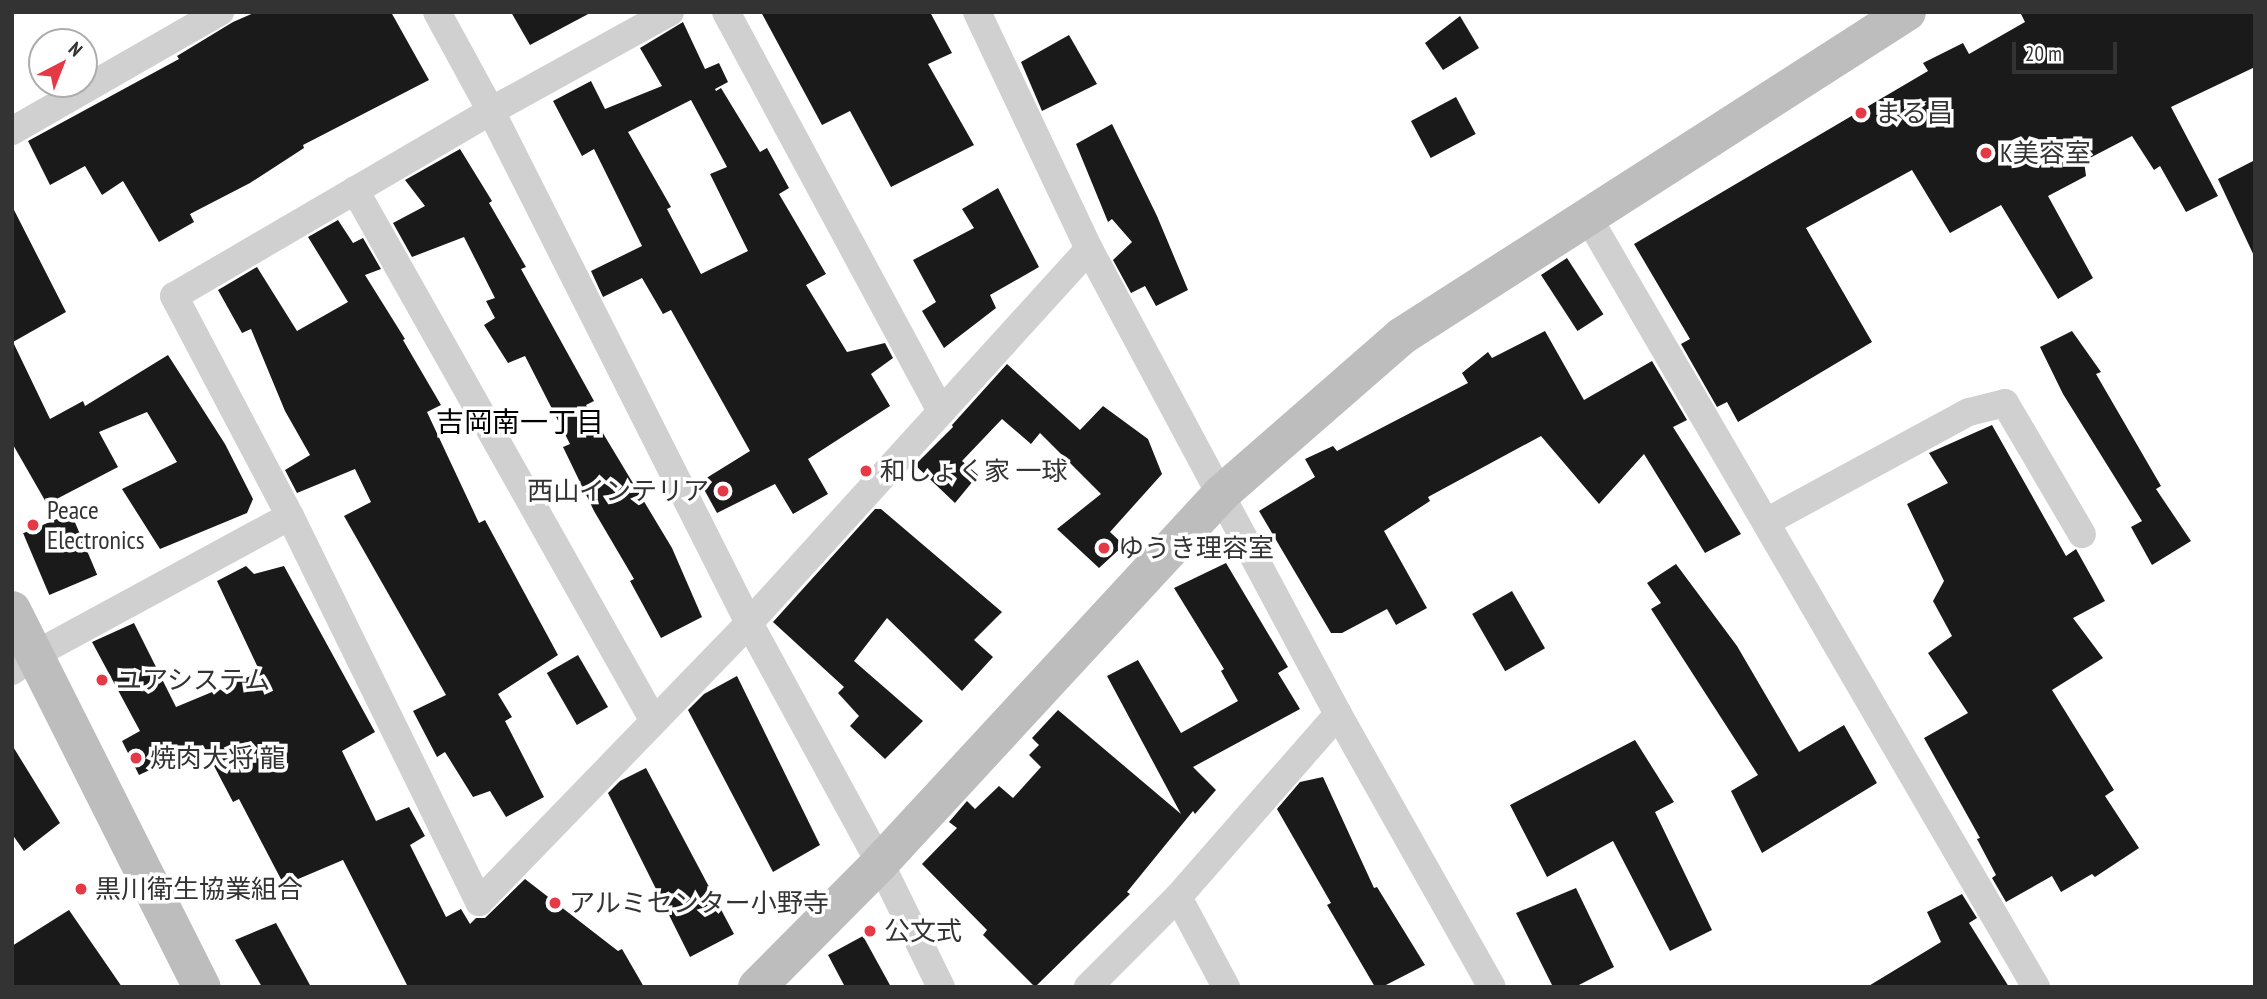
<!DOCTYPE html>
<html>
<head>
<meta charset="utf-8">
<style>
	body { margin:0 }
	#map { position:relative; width:2267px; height:999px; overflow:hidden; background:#fff; font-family:"PT Sans Narrow","Noto Sans JP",sans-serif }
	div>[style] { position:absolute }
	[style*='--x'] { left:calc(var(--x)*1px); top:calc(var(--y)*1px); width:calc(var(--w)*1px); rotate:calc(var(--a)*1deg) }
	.building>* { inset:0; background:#1a1a1a; transform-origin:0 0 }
	.street>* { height:28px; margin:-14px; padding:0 14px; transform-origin:14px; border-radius:14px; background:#d0d0d0 }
	.secondary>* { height:38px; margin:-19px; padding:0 19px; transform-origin:19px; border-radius:19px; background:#bdbdbd }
	.dots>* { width:19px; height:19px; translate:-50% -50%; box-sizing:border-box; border:4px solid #fff; border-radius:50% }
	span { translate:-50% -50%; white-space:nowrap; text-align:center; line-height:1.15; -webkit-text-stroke:7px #fff; paint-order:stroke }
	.poi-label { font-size:26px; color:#333 }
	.left { translate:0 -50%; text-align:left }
	.right { translate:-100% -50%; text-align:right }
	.neighbourhood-label { font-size:28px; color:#000 }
	.frame { position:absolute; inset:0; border:14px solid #333; pointer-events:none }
	.north { position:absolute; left:28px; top:28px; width:70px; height:70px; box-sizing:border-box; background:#fff; border:2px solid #adadad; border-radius:50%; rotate:42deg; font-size:19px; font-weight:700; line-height:28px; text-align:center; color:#333 }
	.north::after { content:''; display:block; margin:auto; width:24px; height:32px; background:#e63946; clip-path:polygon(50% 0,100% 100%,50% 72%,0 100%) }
	.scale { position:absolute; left:2012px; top:42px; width:105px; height:32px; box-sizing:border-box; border:4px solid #333; border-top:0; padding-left:9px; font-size:21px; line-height:24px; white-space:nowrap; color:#333; -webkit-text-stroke:5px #fff; paint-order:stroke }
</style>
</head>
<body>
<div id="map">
	<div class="building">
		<div style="clip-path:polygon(256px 12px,391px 12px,429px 80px,303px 145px,304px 148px,250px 183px,190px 214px,194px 222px,159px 242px,123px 181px,102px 195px,85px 166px,50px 185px,28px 141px,179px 59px,177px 56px,233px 22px)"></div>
		<div style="clip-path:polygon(511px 12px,592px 12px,530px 45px)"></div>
		<div style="clip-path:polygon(761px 12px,930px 12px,952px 53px,928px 64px,974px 145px,891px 187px,850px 111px,822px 125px)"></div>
		<div style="clip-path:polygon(2020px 12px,2255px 12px,2255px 67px,2171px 107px,2218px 196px,2186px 212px,2160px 166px,2154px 170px,2132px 136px,2084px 161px,2086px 176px,2048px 196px,2093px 278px,2058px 299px,2001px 205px,1950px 233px,1912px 170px,1806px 228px,1872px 342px,1738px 422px,1727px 402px,1717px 407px,1681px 344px,1690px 339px,1634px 244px,1928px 71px,1923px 63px,1963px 43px,1969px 54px,2025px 22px)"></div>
		<div style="clip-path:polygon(1460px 16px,1479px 48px,1443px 70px,1425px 43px)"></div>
		<div style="clip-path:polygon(evenodd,683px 22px,705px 69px,719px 63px,728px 82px,715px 89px,716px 91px,721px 88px,760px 152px,767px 148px,789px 188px,779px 194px,826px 274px,806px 285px,847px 352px,885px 343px,893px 358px,871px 374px,890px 406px,808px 459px,828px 494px,793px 514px,775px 484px,717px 513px,700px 482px,750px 451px,671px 310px,663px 314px,642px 278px,603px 297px,591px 271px,642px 246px,594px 149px,582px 156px,553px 101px,591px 81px,605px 109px,662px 86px,640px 48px,683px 22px,691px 100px,727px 167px,710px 174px,748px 251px,701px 274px,667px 209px,671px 207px,628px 132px,691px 100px)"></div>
		<div style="clip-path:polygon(1069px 35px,1097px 84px,1042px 111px,1021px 62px)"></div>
		<div style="left:1456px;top:97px;width:42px;height:51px;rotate:62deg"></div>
		<div style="clip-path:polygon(1112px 124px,1157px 216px,1188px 290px,1156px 306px,1145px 286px,1131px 293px,1113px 260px,1132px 242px,1112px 219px,1108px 222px,1076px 144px)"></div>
		<div style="clip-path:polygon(460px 149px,492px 201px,489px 203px,526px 267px,521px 269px,594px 401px,586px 405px,672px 548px,702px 617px,661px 638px,630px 581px,634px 579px,594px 511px,563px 447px,570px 444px,525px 356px,508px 363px,484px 325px,495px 318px,486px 301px,495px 298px,464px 237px,412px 257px,393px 223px,425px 206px,405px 180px)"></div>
		<div style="clip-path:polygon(2255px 160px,2255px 258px,2218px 179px)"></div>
		<div style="clip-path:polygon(998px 188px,1039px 267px,990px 295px,996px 308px,944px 348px,922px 311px,936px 302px,913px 260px,974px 228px,962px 209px)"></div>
		<div style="clip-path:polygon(12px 206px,66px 312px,13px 342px,50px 419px,83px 401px,85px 406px,168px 355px,225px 444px,253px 499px,247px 513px,160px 549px,122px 489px,177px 462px,147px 412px,99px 432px,118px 467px,47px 504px,12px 443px)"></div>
		<div style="clip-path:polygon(338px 220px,353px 243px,363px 238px,381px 269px,365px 275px,405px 339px,403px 340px,441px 405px,427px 412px,479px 523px,485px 520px,558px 655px,498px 694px,512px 717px,505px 721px,544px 797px,506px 817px,490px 791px,473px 797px,445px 752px,437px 757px,413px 711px,446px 695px,344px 516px,371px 502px,355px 469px,297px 493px,285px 470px,310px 455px,285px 411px,251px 329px,242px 333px,218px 290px,257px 267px,297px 331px,348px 302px,308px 237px)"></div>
		<div style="left:1567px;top:258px;width:67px;height:31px;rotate:57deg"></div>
		<div style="clip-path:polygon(1545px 331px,1584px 400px,1652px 361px,1687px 420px,1673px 427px,1741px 534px,1705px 553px,1644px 454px,1599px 504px,1541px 436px,1428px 497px,1430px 501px,1384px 531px,1427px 608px,1396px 625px,1387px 609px,1342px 633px,1331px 633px,1259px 511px,1315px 477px,1305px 459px,1333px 446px,1337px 451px,1468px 383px,1462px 373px,1488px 352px,1492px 358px)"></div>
		<div style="clip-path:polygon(2072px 331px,2101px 372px,2096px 374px,2161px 486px,2156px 489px,2191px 541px,2152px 565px,2131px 527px,2142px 521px,2063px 394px,2040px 347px)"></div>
		<div style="clip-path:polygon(1007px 364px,1080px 430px,1103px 406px,1148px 439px,1162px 474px,1110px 532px,1124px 545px,1099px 568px,1057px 529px,1101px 494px,1040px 433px,1031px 444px,1002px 419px,962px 461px,978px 475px,955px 503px,915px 465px,953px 427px,952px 425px)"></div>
		<div style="clip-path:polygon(1992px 425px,2066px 556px,2076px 549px,2105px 601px,2073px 618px,2103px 658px,2052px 690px,2114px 790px,2105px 796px,2139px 848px,2095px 877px,2092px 874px,2061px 892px,2052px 876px,2006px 902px,1992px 878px,1996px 875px,1977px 839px,1980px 838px,1924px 738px,1968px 713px,1928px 653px,1952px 636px,1933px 601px,1944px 581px,1907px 504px,1948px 483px,1929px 453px)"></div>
		<div style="clip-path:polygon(875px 509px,881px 509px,1002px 612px,974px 640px,993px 657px,962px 691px,887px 618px,854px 661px,923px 721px,885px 759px,850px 726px,859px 716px,838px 693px,844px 687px,773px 622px)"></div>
		<div style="left:71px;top:513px;width:67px;height:52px;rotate:67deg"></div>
		<div style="clip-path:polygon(1226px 563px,1288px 667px,1278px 673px,1300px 709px,1193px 767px,1216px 790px,1195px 814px,1193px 811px,1127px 892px,1130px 894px,1035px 987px,983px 935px,987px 930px,922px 864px,957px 828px,949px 822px,967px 801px,975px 809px,999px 786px,1013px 798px,1041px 767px,1029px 755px,1039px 745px,1032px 738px,1058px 710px,1181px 814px,1107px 676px,1138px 660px,1181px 733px,1238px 701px,1221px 671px,1224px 669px,1174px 588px)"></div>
		<div style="clip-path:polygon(1676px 564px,1737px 646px,1799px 752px,1844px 725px,1877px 783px,1762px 853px,1731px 791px,1758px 775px,1651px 609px,1661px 603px,1647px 583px)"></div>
		<div style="clip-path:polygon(246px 566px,254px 574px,284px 566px,375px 732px,342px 751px,376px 821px,409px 807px,425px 836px,410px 845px,446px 917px,461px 909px,470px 924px,476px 918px,485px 918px,525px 879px,618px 951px,622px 949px,644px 987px,408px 987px,343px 860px,284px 885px,239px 799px,233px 802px,203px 745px,139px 775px,122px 741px,140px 731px,92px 642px,134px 623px,176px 707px,260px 672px,217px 581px)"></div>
		<div style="left:1512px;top:591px;width:66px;height:46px;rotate:60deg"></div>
		<div style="left:578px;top:655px;width:60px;height:36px;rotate:60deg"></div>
		<div style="clip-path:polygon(737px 676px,820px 845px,773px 872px,688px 710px,704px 694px)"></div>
		<div style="clip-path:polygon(1635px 740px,1674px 802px,1655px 812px,1712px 930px,1670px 951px,1613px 841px,1547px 877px,1510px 805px)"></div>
		<div style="clip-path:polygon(12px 745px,60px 823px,24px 851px,12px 834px)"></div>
		<div style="clip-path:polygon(646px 768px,734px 934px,690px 957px,608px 793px,620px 781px)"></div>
		<div style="clip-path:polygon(1323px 777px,1374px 888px,1377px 887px,1425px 965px,1382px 987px,1375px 987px,1327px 905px,1331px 903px,1277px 809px,1300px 782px)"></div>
		<div style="clip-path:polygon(1576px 888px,1614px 967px,1575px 987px,1553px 987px,1516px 913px)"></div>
		<div style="clip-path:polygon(1962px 894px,1977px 918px,1969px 923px,2009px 987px,1867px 987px,1941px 942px,1927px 912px)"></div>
		<div style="clip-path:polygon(69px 910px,122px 987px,12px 987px,12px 946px)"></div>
		<div style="clip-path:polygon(276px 923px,311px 987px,262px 987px,235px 940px)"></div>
		<div style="clip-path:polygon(863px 936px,891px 987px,845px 987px,828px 955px)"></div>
	</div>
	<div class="street">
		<div style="--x:437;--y:12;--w:113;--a:61.4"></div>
		<div style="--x:491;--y:111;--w:573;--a:63.26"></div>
		<div style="--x:749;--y:623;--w:273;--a:61.4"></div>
		<div style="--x:880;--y:863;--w:138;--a:63.8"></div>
		<div style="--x:670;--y:12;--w:205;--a:151.1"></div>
		<div style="--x:491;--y:111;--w:367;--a:149.7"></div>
		<div style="--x:174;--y:296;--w:249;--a:62.2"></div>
		<div style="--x:290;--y:516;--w:430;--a:63.9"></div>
		<div style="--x:479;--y:902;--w:388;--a:-45.9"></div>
		<div style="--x:749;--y:623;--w:505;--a:-47.73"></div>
		<div style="--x:726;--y:12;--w:454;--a:61.7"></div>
		<div style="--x:977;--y:12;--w:262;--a:64.7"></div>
		<div style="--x:1089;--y:249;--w:527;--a:61.83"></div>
		<div style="--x:1338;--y:714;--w:313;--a:60.6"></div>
		<div style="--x:12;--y:131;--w:240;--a:-29.8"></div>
		<div style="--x:355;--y:190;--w:609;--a:60.62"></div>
		<div style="--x:1589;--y:219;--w:889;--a:59.8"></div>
		<div style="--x:1766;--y:522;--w:231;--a:-28.5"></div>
		<div style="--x:1969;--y:412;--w:37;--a:-14"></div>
		<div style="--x:2005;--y:403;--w:152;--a:59.6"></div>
		<div style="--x:12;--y:671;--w:29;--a:-35"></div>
		<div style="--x:36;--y:654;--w:289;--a:-28.5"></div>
		<div style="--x:1178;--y:897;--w:102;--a:61.9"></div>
		<div style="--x:1088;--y:987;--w:127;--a:-45"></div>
		<div style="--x:1178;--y:897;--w:243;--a:-48.8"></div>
	</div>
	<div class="secondary">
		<div style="--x:12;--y:610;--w:422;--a:63.3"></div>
		<div style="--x:757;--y:987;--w:175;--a:-45.2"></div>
		<div style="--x:880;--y:863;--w:504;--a:-47.25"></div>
		<div style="--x:1222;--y:493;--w:239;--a:-41.1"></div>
		<div style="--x:1402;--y:336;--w:600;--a:-32.68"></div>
	</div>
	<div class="dots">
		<div style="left:1861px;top:113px;background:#e63946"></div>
		<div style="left:1986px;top:153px;background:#e63946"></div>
		<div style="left:866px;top:471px;background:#e63946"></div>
		<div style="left:723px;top:491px;background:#e63946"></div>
		<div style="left:33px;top:525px;background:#e63946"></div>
		<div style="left:1104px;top:548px;background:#e63946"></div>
		<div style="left:102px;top:680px;background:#e63946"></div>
		<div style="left:136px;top:758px;background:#e63946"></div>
		<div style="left:81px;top:889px;background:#e63946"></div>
		<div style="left:555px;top:903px;background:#e63946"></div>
		<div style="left:870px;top:931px;background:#e63946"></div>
	</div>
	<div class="poi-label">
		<span class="left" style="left:1875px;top:113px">まる昌</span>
		<span class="left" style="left:2000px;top:153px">K美容室</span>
		<span class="left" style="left:880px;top:471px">和しょく家 一球</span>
		<span class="right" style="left:709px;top:491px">西山インテリア</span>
		<span class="left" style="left:47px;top:525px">Peace<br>Electronics</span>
		<span class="left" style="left:1118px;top:548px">ゆうき理容室</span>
		<span class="left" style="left:116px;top:680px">ユアシステム</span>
		<span class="left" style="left:150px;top:758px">焼肉大将 龍</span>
		<span class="left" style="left:95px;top:889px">黒川衛生協業組合</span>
		<span class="left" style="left:569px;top:903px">アルミセンター小野寺</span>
		<span class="left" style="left:884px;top:931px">公文式</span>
	</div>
	<div class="neighbourhood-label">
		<span style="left:520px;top:422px">吉岡南一丁目</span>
	</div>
	<div class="frame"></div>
	<div class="north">N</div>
	<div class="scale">20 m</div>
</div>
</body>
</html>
